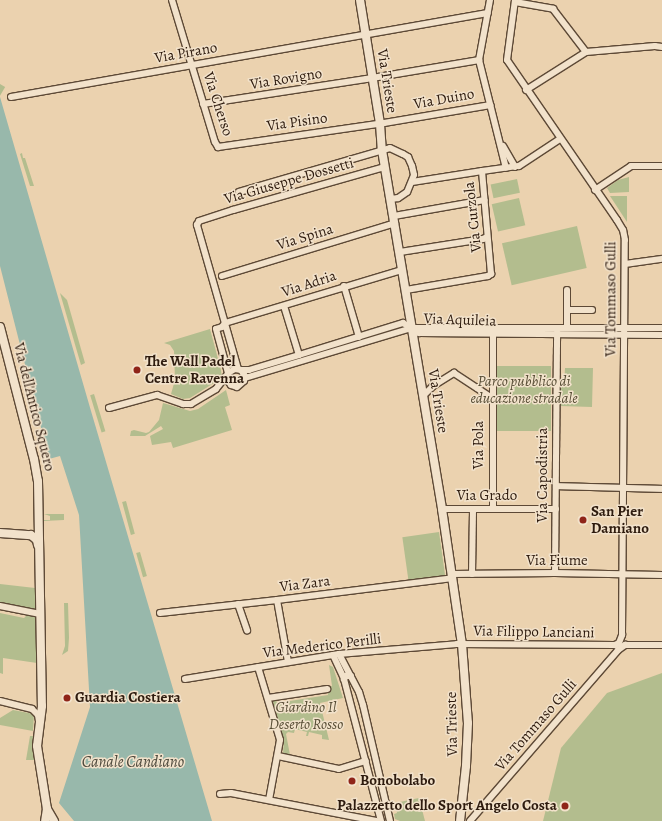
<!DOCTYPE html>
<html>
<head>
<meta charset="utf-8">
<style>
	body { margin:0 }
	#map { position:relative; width:662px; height:821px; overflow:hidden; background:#ebd2af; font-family:Alegreya,serif }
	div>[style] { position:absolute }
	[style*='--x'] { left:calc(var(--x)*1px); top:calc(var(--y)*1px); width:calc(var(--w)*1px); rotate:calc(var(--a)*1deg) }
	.green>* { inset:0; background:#b3bd8e; transform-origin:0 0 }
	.water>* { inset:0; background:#98b8ab }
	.roads { filter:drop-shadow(1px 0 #5d4936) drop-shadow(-1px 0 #5d4936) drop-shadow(0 1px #5d4936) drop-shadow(0 -1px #5d4936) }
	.minor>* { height:6px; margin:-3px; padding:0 3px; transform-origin:3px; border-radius:3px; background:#f2e2cb }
	.tertiary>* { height:8px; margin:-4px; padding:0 4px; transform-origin:4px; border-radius:4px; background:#f2e2cb }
	.dots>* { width:11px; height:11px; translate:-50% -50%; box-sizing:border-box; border:2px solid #f2e2cb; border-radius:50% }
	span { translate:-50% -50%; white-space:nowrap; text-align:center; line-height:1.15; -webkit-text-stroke:3px #f2e2cb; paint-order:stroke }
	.street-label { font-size:15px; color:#2e1b0e }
	.poi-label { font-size:15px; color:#2e1b0e; font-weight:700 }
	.left { translate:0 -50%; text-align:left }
	.right { translate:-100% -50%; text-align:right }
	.park-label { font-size:15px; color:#564c34; font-style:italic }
	.water-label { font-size:16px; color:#4e4a3d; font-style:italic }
</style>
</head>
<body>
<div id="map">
	<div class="green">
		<div style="left:0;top:84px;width:6px;height:51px;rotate:31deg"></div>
		<div style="clip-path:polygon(22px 153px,23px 158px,25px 158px,34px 186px,30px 186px,20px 154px)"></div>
		<div style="clip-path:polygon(629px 177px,629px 192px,610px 193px,607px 188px,618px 180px)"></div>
		<div style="left:517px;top:179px;width:14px;height:27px;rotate:78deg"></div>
		<div style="clip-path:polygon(610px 196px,627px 196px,627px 222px)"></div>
		<div style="left:519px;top:198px;width:28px;height:28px;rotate:77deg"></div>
		<div style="left:577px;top:226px;width:43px;height:77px;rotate:77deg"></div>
		<div style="clip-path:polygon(60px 293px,67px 300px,85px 363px,81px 365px)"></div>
		<div style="clip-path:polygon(210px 329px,221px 370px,222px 378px,190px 398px,183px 399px,171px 394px,175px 380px,174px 351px,170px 345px,164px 343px)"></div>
		<div style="left:551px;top:366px;width:65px;height:54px;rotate:90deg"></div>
		<div style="clip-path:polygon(565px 368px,593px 368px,592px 407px,560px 406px,561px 386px,564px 386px)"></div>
		<div style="clip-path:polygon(226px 390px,230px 405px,225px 407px,232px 430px,173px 448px,171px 442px,152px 445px,150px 436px,163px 429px,161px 426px,145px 436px,130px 436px,131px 431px,134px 430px,146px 433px,149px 432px,159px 420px,163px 403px,190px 411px,198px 409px)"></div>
		<div style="left:94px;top:394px;width:39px;height:4px;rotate:73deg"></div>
		<div style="left:126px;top:501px;width:34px;height:4px;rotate:75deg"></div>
		<div style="clip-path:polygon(44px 514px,64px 514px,64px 520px,44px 521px,44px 520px,50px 520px,50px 516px)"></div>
		<div style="left:439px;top:532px;width:44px;height:37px;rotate:82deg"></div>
		<div style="left:140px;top:552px;width:25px;height:4px;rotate:74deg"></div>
		<div style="clip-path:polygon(0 584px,35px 588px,36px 610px,0 603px)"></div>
		<div style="clip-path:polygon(64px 603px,68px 603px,69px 638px,68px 651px,62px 655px,65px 646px)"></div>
		<div style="clip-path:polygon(0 613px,24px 618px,27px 615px,37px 617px,37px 663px,3px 658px,3px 674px,0 673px)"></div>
		<div style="clip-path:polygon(329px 665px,333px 667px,343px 698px,320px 703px,329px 740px,322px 739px,322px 735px,309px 732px,308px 736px,306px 736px,307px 732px,295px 729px,294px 733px,288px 732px,286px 734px,290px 755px,283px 754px,284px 740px,272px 699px,276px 699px,277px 703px,328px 695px,327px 687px,332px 686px)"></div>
		<div style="clip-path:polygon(662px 673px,662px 821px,543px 821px,561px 748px,607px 693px)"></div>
		<div style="clip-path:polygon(13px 710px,34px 714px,33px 731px,0 725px,0 718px)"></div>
		<div style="clip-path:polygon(30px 736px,33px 736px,35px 760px,26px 760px)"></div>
		<div style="clip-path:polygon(419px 798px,425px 821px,400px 821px,395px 819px,394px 814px,397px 813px,395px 803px)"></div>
	</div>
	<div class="water">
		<div style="clip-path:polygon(0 97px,91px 411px,212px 821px,74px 821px,59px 803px,90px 707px,79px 515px,60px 456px,49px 459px,0 266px)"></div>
	</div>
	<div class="roads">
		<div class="minor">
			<div style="--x:172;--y:0;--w:148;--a:73.2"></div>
			<div style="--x:215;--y:142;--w:6;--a:59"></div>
			<div style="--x:218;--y:147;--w:168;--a:-8.2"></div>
			<div style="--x:384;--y:123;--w:108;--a:-9.6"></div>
			<div style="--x:490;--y:0;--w:61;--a:100.4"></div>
			<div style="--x:479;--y:60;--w:111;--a:76"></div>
			<div style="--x:515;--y:2;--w:39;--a:10"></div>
			<div style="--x:553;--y:9;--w:54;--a:52.5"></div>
			<div style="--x:526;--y:90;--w:71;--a:-32.3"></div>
			<div style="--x:586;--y:52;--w:69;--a:-5"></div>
			<div style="--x:655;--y:46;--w:7;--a:8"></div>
			<div style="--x:11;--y:97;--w:484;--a:-10"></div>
			<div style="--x:203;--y:104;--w:165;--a:-8.7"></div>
			<div style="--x:366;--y:79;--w:115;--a:-9.5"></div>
			<div style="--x:503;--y:146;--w:24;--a:60"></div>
			<div style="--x:412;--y:182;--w:71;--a:-8.9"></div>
			<div style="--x:595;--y:190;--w:43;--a:-33.7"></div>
			<div style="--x:631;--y:166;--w:31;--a:0"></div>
			<div style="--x:239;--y:192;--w:157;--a:-16.2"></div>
			<div style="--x:390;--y:148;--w:14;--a:25"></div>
			<div style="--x:403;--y:154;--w:6;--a:31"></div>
			<div style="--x:408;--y:157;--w:10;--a:66"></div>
			<div style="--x:412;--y:166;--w:9;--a:77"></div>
			<div style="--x:414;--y:175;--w:18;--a:112"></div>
			<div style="--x:407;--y:192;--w:11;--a:146"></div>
			<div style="--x:398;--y:198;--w:7;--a:172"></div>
			<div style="--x:394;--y:216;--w:92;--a:-10"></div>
			<div style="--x:400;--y:252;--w:84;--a:-8.9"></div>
			<div style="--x:483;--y:239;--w:4;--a:-27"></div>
			<div style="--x:625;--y:264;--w:37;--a:-8"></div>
			<div style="--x:222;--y:276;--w:181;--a:-17"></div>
			<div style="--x:344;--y:286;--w:53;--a:73.6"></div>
			<div style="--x:406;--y:290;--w:83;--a:-9.7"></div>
			<div style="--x:488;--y:276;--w:4;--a:-34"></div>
			<div style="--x:491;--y:274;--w:103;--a:-95"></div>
			<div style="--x:482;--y:171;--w:37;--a:-8"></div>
			<div style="--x:519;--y:166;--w:49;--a:-33.4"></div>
			<div style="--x:567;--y:290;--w:38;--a:90"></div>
			<div style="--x:284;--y:306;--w:51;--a:73"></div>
			<div style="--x:567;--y:310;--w:25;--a:0"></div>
			<div style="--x:225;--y:323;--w:185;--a:-16.7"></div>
			<div style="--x:225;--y:323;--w:5;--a:127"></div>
			<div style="--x:222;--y:327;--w:6;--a:162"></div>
			<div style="--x:216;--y:329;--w:46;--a:74.7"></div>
			<div style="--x:228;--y:373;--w:8;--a:90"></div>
			<div style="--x:228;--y:381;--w:5;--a:53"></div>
			<div style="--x:231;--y:385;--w:6;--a:18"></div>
			<div style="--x:237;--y:387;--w:9;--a:-41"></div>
			<div style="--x:244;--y:381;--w:5;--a:-79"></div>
			<div style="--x:245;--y:376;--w:7;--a:-124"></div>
			<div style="--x:241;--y:370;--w:6;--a:-171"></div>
			<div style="--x:235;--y:369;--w:8;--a:150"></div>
			<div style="--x:238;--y:369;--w:150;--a:-105.9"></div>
			<div style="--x:197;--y:225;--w:4;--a:-63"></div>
			<div style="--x:199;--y:221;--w:36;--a:-18"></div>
			<div style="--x:233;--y:210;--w:158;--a:-15.8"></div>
			<div style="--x:241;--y:370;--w:8;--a:0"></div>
			<div style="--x:249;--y:370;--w:52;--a:-16.7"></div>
			<div style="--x:299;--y:355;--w:109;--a:-17.1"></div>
			<div style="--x:403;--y:323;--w:19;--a:32"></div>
			<div style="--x:419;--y:333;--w:243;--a:0.5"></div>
			<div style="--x:245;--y:378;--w:174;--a:-16.7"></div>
			<div style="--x:412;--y:328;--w:250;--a:0"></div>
			<div style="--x:423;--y:396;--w:14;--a:-45"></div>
			<div style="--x:433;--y:386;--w:25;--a:-32"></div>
			<div style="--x:454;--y:373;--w:45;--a:33.3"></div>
			<div style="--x:109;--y:408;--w:50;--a:-15.2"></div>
			<div style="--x:157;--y:395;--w:28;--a:19"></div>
			<div style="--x:183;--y:404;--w:8;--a:0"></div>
			<div style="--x:191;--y:404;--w:29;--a:-31"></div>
			<div style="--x:216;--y:389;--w:18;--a:-52"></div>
			<div style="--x:556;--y:486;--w:106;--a:1.6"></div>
			<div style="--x:493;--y:508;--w:174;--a:-90"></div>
			<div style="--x:442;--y:509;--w:114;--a:0"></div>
			<div style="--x:555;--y:573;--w:241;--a:-89.5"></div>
			<div style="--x:452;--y:574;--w:103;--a:-0.6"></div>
			<div style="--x:555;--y:573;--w:107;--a:1.1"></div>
			<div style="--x:472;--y:574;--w:65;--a:-89.1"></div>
			<div style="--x:277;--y:600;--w:63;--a:79.9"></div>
			<div style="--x:238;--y:604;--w:28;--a:71"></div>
			<div style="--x:0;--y:606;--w:41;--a:11.3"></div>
			<div style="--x:160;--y:613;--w:118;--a:-6.3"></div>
			<div style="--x:277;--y:600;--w:177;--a:-7.1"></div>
			<div style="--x:339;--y:654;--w:43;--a:62.2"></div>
			<div style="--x:359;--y:692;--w:14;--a:73"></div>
			<div style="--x:363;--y:705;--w:119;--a:76.9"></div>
			<div style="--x:333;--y:655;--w:26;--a:65"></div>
			<div style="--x:258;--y:667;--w:76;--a:73.2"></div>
			<div style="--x:280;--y:740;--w:61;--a:100.4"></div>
			<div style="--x:351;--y:676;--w:5;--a:180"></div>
			<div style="--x:346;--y:676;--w:4;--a:124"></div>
			<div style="--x:344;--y:679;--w:147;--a:75.4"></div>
			<div style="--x:185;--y:679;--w:156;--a:-9.2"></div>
			<div style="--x:339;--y:654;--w:118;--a:-4.8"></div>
			<div style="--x:457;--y:644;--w:158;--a:0.4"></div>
			<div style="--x:615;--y:645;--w:4;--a:-27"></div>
			<div style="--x:619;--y:643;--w:9;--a:-69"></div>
			<div style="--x:622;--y:635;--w:395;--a:-89.6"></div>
			<div style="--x:625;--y:240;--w:10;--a:-101"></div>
			<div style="--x:623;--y:230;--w:12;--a:-121"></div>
			<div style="--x:617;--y:220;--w:194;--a:-124.5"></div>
			<div style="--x:507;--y:60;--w:61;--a:-82.4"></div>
			<div style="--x:268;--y:698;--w:60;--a:-8.7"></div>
			<div style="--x:0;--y:701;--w:33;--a:14"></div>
			<div style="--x:32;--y:709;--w:8;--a:45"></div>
			<div style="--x:38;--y:715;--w:6;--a:81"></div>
			<div style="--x:278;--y:756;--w:62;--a:12"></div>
			<div style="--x:339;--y:769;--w:28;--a:-17"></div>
			<div style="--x:220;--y:794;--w:11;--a:-5"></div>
			<div style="--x:231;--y:793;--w:148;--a:10.9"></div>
			<div style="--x:470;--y:821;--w:226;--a:-49.1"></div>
			<div style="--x:618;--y:650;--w:9;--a:-36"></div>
			<div style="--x:625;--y:645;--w:37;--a:0"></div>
		</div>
		<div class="tertiary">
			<div style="--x:360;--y:0;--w:126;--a:80.8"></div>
			<div style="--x:380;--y:124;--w:26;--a:86"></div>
			<div style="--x:382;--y:150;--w:364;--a:80.5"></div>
			<div style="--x:442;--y:509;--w:136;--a:81.6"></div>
			<div style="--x:462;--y:644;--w:79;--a:85.7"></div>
			<div style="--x:468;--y:723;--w:43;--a:92.7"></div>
			<div style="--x:466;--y:766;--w:55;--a:96.2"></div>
			<div style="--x:0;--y:327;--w:136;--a:75.6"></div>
			<div style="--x:34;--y:459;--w:22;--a:80"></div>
			<div style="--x:38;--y:481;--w:225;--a:89"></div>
			<div style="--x:42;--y:706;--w:40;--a:97.1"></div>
			<div style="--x:37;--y:746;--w:64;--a:81"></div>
			<div style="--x:47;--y:809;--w:12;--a:99"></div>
			<div style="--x:0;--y:533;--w:31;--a:4"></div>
			<div style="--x:31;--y:535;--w:8;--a:40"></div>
			<div style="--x:37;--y:540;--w:5;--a:79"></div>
			<div style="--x:47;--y:809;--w:14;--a:60"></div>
		</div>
	</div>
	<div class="dots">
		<div style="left:137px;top:370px;background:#8f2418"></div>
		<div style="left:583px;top:520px;background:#8f2418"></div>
		<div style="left:67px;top:698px;background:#8f2418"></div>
		<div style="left:352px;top:781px;background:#8f2418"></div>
		<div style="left:565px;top:806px;background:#8f2418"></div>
	</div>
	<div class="street-label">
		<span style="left:186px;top:53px;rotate:-10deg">Via Pirano</span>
		<span style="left:286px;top:79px;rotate:-9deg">Via Rovigno</span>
		<span style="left:387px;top:81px;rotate:81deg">Via Trieste</span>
		<span style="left:444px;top:99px;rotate:-10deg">Via Duino</span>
		<span style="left:218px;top:104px;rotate:72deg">Via Cherso</span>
		<span style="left:297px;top:122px;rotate:-8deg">Via Pisino</span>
		<span style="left:289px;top:181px;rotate:-16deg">Via Giuseppe Dossetti</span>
		<span style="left:473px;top:217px;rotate:-96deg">Via Curzola</span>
		<span style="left:305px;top:237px;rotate:-17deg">Via Spina</span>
		<span style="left:309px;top:284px;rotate:-18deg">Via Adria</span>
		<span style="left:611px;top:299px;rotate:-90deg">Via Tommaso Gulli</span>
		<span style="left:460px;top:320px;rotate:2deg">Via Aquileia</span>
		<span style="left:438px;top:401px;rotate:81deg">Via Trieste</span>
		<span style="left:34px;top:407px;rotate:76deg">Via dell'Antico Squero</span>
		<span style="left:479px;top:445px;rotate:-90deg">Via Pola</span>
		<span style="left:543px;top:475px;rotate:-90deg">Via Capodistria</span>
		<span style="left:487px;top:496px">Via Grado</span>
		<span style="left:557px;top:561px">Via Fiume</span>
		<span style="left:305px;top:584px;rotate:-7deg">Via Zara</span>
		<span style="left:534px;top:632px;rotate:1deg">Via Filippo Lanciani</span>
		<span style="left:322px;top:646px;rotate:-7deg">Via Mederico Perilli</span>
		<span style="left:452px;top:724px;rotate:-91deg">Via Trieste</span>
		<span style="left:536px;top:725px;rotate:-49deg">Via Tommaso Gulli</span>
	</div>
	<div class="poi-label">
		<span class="left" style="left:145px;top:370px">The Wall Padel<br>Centre Ravenna</span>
		<span class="left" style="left:591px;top:520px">San Pier<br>Damiano</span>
		<span class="left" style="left:75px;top:698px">Guardia Costiera</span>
		<span class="left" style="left:360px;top:781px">Bonobolabo</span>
		<span class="right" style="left:557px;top:806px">Palazzetto dello Sport Angelo Costa</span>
	</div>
	<div class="park-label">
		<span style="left:524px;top:390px">Parco pubblico di<br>educazione stradale</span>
		<span style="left:306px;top:716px">Giardino Il<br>Deserto Rosso</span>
	</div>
	<div class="water-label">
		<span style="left:133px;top:762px">Canale Candiano</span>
	</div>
</div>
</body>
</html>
